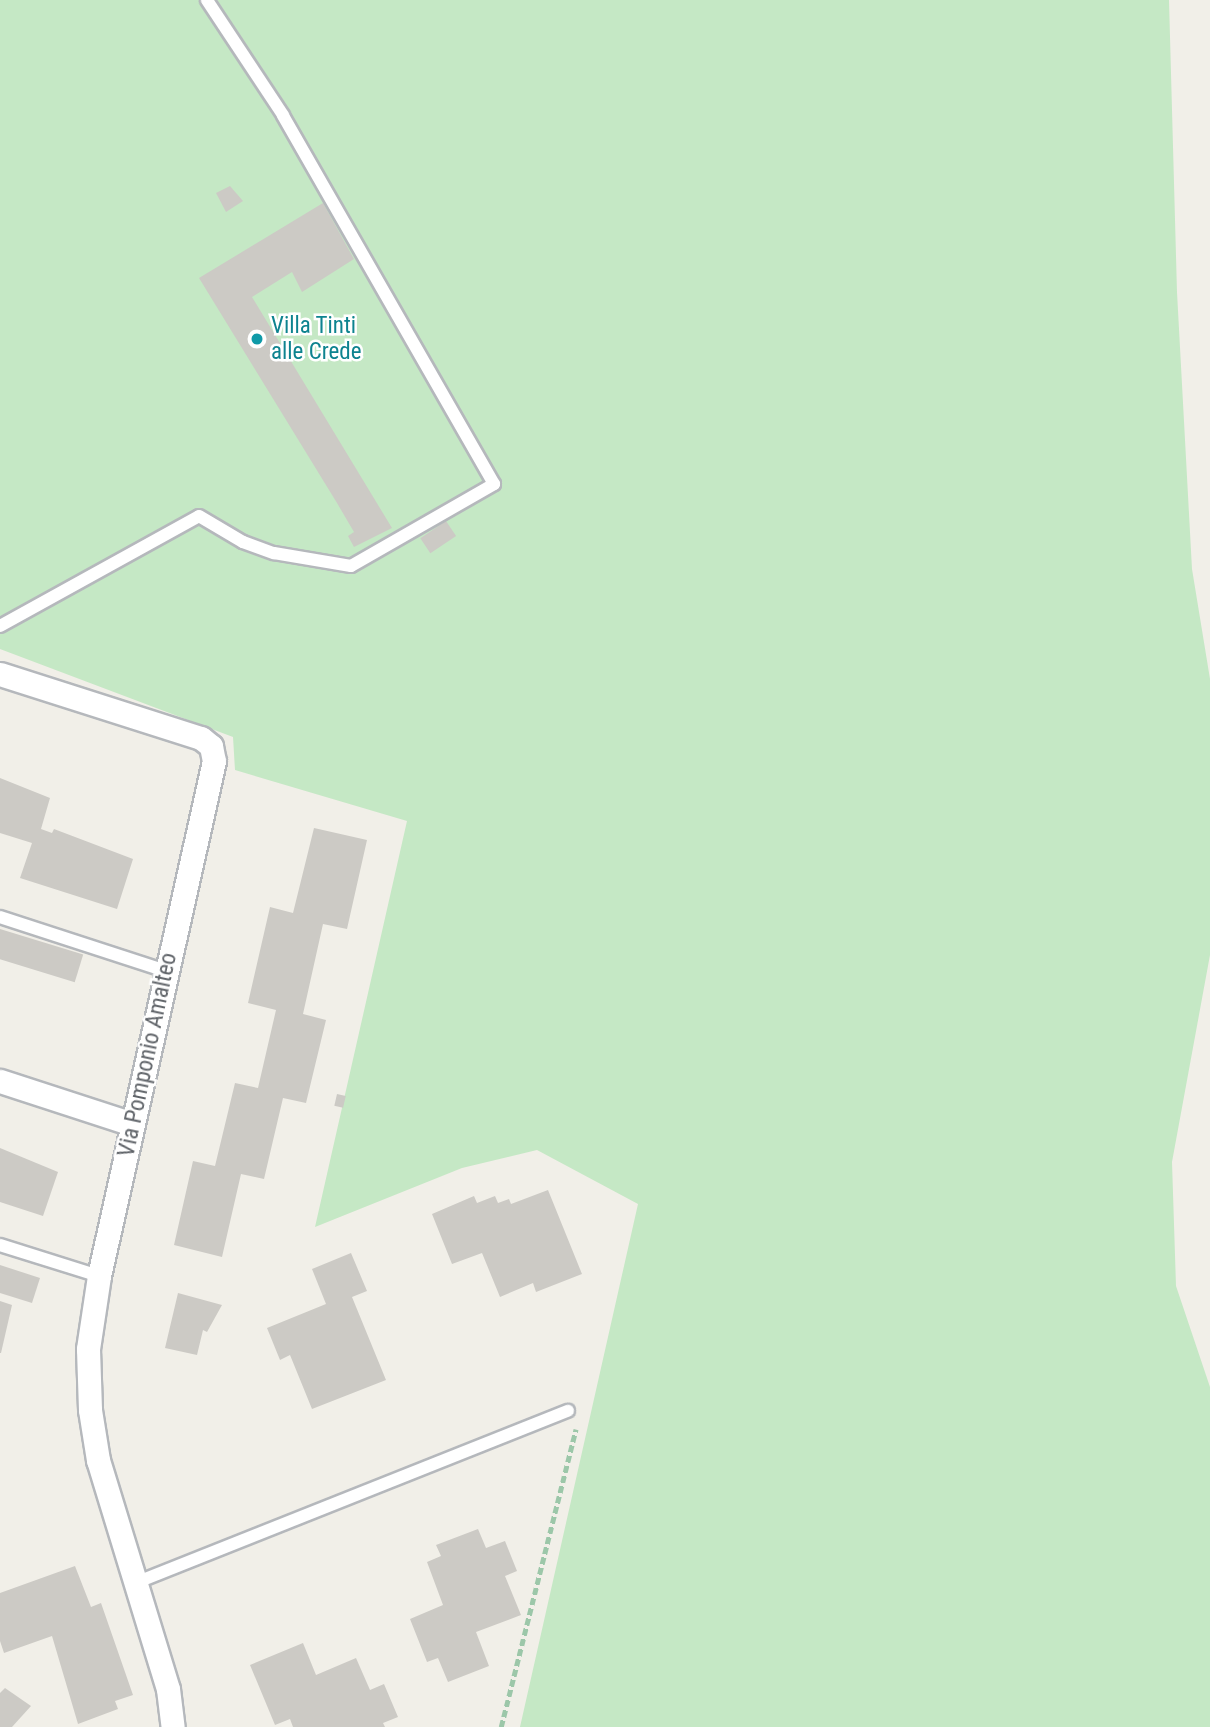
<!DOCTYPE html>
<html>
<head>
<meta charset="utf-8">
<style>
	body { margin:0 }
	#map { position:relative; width:1210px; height:1727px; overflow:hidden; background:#f1efe8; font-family:"Roboto Condensed",sans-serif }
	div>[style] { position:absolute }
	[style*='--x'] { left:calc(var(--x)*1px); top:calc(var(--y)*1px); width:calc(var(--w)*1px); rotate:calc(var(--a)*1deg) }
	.green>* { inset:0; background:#c5e8c5 }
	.building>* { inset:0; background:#cccac5; transform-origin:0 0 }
	.path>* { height:4.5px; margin-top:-2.25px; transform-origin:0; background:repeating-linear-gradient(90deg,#9cc7a9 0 7px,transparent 0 10.5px) }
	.roads { filter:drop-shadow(2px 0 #b5b8bc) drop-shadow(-2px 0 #b5b8bc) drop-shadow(0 2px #b5b8bc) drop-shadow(0 -2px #b5b8bc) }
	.service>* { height:12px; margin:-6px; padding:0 6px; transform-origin:6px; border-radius:6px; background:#fff }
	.minor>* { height:23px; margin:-11.5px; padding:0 11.5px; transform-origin:11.5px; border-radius:11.5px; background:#fff }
	.dots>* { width:19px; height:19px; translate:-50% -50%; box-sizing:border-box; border:4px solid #fff; border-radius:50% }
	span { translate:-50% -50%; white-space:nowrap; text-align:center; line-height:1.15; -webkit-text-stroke:5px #fff; paint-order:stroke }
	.culture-label { font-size:23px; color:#0d838f }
	.left { translate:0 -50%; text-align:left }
	.street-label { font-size:23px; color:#5f6368 }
</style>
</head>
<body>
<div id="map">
	<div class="green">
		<div style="clip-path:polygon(0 0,1169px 0,1177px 292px,1192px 569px,1210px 679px,1210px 955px,1172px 1162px,1176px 1286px,1210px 1387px,1210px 1727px,520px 1727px,638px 1204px,537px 1150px,462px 1168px,315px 1227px,407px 821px,235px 770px,233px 737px,0 649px)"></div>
	</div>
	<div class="building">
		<div style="clip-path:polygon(230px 186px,243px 201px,226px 212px,216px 193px)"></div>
		<div style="clip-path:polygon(323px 203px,354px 259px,302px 292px,292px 272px,252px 297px,392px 528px,354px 547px,348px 536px,354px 532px,337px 503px,199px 278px)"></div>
		<div style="left:446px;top:521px;width:18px;height:31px;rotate:56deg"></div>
		<div style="clip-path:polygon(0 778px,50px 798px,41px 829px,52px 833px,54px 829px,133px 859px,117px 909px,20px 878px,32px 843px,0 833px)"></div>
		<div style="clip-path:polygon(314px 828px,367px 840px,347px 929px,323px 924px,303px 1014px,326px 1020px,306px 1103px,283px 1098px,264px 1179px,241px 1174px,222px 1257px,174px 1245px,193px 1161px,215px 1166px,235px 1083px,258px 1088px,276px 1010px,248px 1003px,270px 907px,293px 913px)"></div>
		<div style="left:0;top:929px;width:87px;height:29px;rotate:17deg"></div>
		<div style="left:337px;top:1094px;width:9px;height:12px;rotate:13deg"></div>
		<div style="clip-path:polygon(0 1148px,58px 1172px,43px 1216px,0 1202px)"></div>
		<div style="clip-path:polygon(548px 1190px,582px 1274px,536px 1292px,533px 1283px,500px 1297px,482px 1253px,452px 1264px,432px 1214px,474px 1196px,477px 1203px,495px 1196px,498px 1203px,509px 1199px,511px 1204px)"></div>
		<div style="clip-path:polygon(351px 1253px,367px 1291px,352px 1297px,386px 1380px,312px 1409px,290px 1355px,280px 1360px,267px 1328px,326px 1304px,312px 1269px)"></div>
		<div style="clip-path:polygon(0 1265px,40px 1278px,32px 1303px,0 1293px)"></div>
		<div style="clip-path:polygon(178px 1293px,222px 1305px,207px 1332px,203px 1330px,197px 1355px,165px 1348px)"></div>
		<div style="clip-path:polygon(0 1301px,12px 1305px,1px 1353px,0 1353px)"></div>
		<div style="clip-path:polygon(478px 1529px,486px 1548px,505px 1541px,517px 1571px,505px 1576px,521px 1615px,476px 1632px,489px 1666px,448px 1682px,438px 1658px,427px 1662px,410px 1619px,443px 1605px,427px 1562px,441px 1556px,436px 1545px)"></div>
		<div style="clip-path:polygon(75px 1566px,91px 1607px,101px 1603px,133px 1695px,115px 1701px,118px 1709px,78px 1724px,52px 1636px,4px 1653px,0 1641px,0 1593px)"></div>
		<div style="clip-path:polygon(303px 1643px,316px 1675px,356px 1658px,370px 1690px,384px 1684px,398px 1717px,383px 1723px,385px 1727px,293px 1727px,290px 1719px,275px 1725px,250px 1665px)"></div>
		<div style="clip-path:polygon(5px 1688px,31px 1706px,12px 1727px,0 1727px,0 1693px)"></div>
	</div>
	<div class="path">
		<div style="--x:501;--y:1727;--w:307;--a:-75.9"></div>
	</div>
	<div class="roads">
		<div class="service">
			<div style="--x:0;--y:626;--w:227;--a:-28.9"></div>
			<div style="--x:199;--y:516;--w:51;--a:30.6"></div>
			<div style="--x:243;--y:542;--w:33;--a:20"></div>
			<div style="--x:274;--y:553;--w:78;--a:9.6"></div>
			<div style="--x:351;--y:566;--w:165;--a:-29.8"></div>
			<div style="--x:494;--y:484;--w:425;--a:-119.8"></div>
			<div style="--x:283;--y:115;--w:138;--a:-123.5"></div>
			<div style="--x:0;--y:917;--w:175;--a:18"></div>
			<div style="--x:0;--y:1245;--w:104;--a:17.4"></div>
			<div style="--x:135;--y:1583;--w:466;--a:-21.7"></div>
		</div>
		<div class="minor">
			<div style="--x:0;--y:674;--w:211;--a:17.7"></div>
			<div style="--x:201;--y:738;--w:13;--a:39"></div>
			<div style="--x:211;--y:746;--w:15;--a:79"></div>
			<div style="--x:214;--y:761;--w:528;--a:102.59"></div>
			<div style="--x:99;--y:1276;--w:74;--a:98.6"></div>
			<div style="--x:88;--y:1349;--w:61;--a:88.1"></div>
			<div style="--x:90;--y:1410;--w:51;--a:80.9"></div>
			<div style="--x:98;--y:1460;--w:239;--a:73"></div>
			<div style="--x:168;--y:1689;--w:38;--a:83"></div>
			<div style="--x:0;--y:1081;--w:139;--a:18"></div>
		</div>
	</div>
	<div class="dots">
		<div style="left:257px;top:339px;background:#0f9aa8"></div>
	</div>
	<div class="culture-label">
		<span class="left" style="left:271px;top:339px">Villa Tinti<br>alle Crede</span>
	</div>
	<div class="street-label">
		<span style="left:148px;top:1055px;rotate:-78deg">Via Pomponio Amalteo</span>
	</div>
</div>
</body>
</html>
